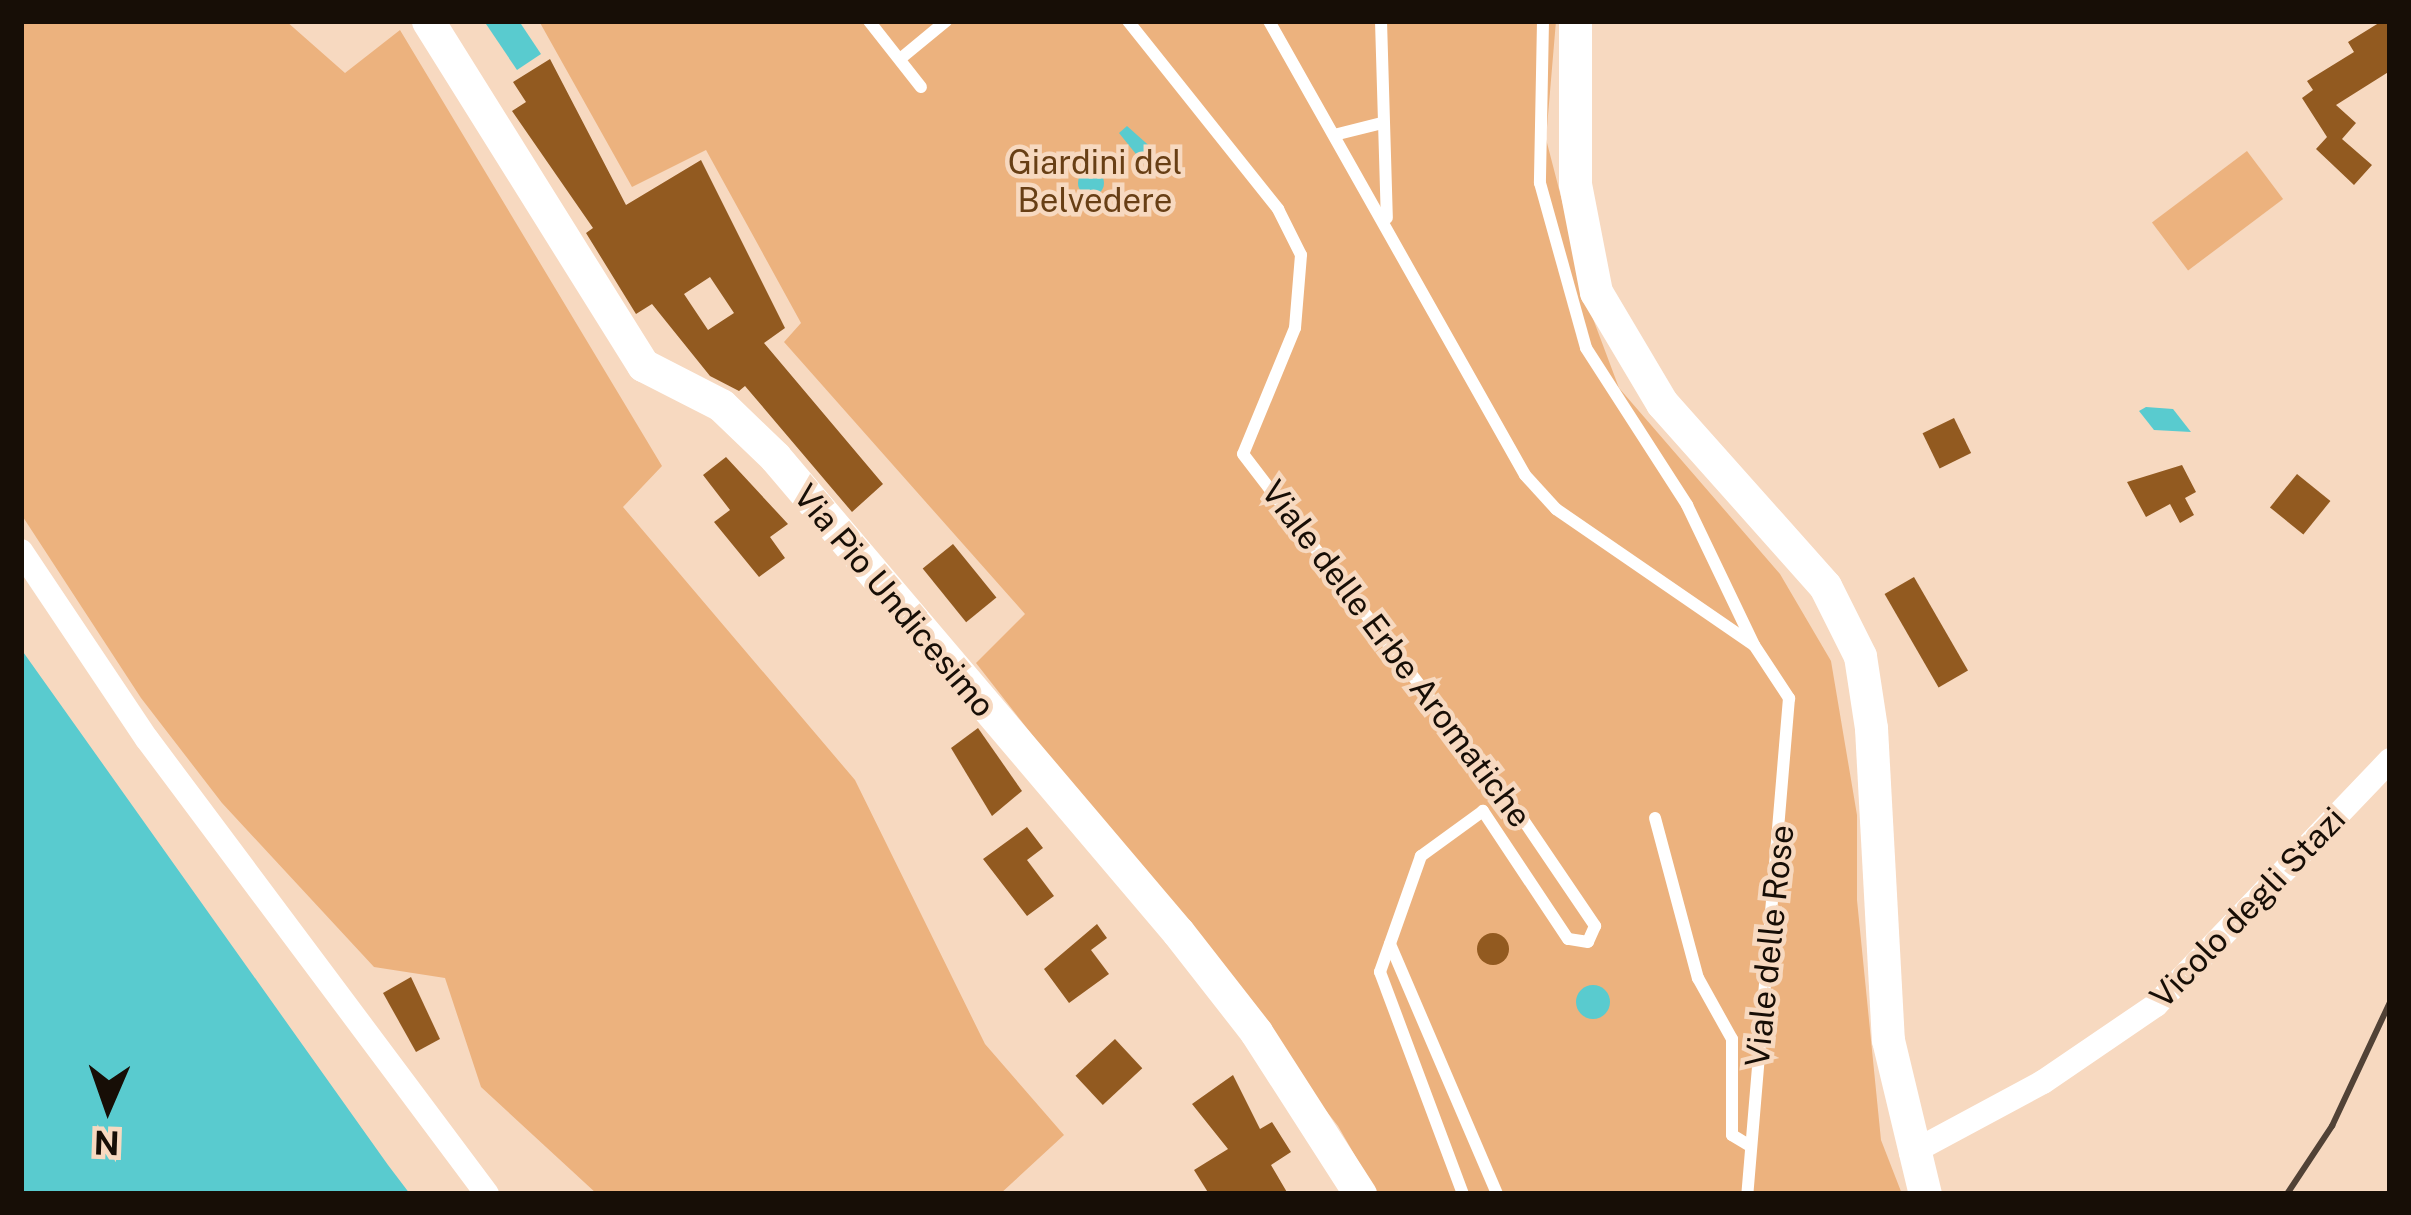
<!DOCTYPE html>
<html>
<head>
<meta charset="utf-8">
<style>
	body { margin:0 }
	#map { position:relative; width:2411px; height:1215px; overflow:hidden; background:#f7d9c0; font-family:"Public Sans",sans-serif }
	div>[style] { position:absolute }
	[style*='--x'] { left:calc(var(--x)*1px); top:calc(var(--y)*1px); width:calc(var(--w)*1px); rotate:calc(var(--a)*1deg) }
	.green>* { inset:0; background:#ecb27e; transform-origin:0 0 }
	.water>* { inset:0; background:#59cbcf }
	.round { border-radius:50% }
	.building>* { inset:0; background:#925a20; transform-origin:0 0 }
	.lane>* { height:12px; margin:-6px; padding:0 6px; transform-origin:6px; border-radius:6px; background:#fff }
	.street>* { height:24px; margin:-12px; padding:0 12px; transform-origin:12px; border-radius:12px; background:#fff }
	.secondary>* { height:33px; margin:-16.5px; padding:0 16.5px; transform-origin:16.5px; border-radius:16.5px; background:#fff }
	.rail>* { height:6px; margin:-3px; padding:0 3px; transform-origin:3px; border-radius:3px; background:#514236 }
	span { translate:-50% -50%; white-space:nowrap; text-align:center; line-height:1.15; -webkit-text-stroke:9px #f7d9c0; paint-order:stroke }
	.park-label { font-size:33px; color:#683f15 }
	.street-label { font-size:33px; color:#170e06 }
	.frame { position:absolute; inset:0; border:24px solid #170e06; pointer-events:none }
	.north { position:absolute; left:48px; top:1047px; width:120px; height:120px; -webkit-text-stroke:9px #f7d9c0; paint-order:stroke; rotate:182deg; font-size:33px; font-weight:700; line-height:48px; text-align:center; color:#170e06 }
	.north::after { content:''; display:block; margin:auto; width:42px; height:54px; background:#170e06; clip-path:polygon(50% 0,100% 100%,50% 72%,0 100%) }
</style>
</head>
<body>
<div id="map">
	<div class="green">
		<div style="clip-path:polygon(21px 21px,286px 21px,345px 73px,400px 30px,662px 466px,623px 507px,855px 780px,985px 1044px,1064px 1135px,1000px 1194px,597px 1194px,481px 1087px,445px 978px,374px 967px,222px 803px,141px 698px,21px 514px)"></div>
		<div style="clip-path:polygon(539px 21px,1556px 21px,1546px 139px,1592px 316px,1619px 388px,1780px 574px,1831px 661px,1857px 815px,1857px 900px,1881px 1140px,1902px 1194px,1377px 1194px,1338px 1126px,976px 663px,1025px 614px,784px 342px,801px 323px,706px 150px,632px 187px)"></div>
		<div style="left:2247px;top:151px;width:60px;height:119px;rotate:53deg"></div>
	</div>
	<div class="water">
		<div style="clip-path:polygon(484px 21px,519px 21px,541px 54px,517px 70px)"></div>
		<div style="clip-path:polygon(1127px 126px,1155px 151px,1148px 169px,1119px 133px)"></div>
		<div class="round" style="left:1078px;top:170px;width:26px;height:26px"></div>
		<div style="clip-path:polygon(2146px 407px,2173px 409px,2191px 432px,2154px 430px,2139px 411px)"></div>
		<div style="clip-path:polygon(21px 649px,388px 1165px,410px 1194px,21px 1194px)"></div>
		<div class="round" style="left:1576px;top:985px;width:34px;height:34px"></div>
	</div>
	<div class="building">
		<div style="clip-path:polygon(2382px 21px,2390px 21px,2390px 71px,2336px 105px,2356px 123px,2342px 139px,2372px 165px,2354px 185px,2316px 149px,2327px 137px,2302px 98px,2313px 90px,2307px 81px,2354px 52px,2348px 42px)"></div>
		<div style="clip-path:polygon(evenodd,550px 59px,626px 205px,701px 160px,785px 328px,764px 343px,883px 484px,852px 512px,745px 386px,739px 391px,710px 376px,652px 304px,636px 314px,586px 233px,593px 228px,512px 111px,526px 102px,513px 82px,550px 59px,710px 277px,734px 313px,708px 330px,684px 294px,710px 277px)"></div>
		<div style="left:1954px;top:418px;width:39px;height:35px;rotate:64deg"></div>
		<div style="clip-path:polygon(726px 457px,788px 524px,770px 537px,785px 558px,759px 577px,714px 522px,730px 510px,703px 475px)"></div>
		<div style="clip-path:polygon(2182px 465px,2196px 492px,2185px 498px,2194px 515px,2180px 523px,2170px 504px,2146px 517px,2127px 482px)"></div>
		<div style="left:2297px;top:474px;width:43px;height:43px;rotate:39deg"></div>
		<div style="left:953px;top:544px;width:69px;height:39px;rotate:51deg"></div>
		<div style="left:1914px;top:577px;width:108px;height:34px;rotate:60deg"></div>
		<div style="clip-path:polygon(978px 728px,1022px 791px,992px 816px,951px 748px)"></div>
		<div style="clip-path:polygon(1027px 827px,1043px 848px,1027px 860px,1054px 896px,1027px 916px,983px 859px)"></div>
		<div style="clip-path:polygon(1097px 924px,1107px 938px,1091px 950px,1109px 974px,1069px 1003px,1044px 969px)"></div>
		<div class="round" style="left:1477px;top:933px;width:32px;height:32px"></div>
		<div style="clip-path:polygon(411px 977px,440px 1039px,416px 1052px,383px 993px)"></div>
		<div style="left:1115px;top:1039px;width:40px;height:54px;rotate:47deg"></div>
		<div style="clip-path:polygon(1233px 1075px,1260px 1129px,1272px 1122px,1291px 1152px,1271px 1165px,1288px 1194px,1209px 1194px,1194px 1170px,1228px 1149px,1192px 1104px)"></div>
	</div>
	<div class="lane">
		<div style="--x:869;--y:21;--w:84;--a:51.8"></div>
		<div style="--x:1128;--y:21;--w:241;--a:51.4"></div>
		<div style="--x:1278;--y:209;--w:51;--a:63.4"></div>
		<div style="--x:1301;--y:255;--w:73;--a:94.7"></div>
		<div style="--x:1295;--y:328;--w:136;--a:112.4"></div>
		<div style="--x:1243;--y:454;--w:462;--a:52.6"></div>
		<div style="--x:1524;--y:821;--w:127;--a:55.9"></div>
		<div style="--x:1595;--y:926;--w:17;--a:114"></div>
		<div style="--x:1588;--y:942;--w:20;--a:-171"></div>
		<div style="--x:1568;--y:939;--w:154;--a:-123.6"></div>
		<div style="--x:1483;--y:811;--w:77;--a:144"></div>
		<div style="--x:1421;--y:856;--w:123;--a:109.5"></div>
		<div style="--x:1380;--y:972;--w:237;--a:69.5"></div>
		<div style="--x:1269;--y:21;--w:521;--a:60.58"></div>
		<div style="--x:1525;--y:475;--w:46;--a:47.6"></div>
		<div style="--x:1556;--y:509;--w:240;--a:34.5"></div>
		<div style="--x:1754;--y:645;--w:64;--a:56.6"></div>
		<div style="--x:1789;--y:698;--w:498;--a:94.8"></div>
		<div style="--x:1381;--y:21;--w:197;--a:88.3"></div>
		<div style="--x:1543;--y:21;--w:162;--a:91.1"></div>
		<div style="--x:1540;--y:183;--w:171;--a:74.4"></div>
		<div style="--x:1586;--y:348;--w:187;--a:57.2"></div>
		<div style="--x:1687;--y:505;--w:155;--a:64.4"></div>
		<div style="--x:900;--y:59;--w:60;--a:-39.6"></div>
		<div style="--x:1334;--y:135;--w:49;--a:-14"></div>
		<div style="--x:1655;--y:818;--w:166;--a:75"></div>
		<div style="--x:1698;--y:978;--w:70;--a:60.9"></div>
		<div style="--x:1732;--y:1039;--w:96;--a:90"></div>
		<div style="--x:1732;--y:1135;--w:21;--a:31"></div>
		<div style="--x:1390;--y:944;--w:272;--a:66.8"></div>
	</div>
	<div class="street">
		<div style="--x:21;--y:551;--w:226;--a:56.2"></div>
		<div style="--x:147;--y:739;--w:568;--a:53.23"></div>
		<div style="--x:1911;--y:1153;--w:150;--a:-28.3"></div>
		<div style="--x:2043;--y:1082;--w:137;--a:-34.3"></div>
		<div style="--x:2156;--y:1005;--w:339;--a:-46.3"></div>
	</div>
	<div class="secondary">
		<div style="--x:428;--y:21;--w:406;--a:58"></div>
		<div style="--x:643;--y:365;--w:88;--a:27.1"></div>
		<div style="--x:721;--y:405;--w:75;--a:43.9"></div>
		<div style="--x:775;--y:457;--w:623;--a:49.69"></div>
		<div style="--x:1178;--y:932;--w:127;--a:52"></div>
		<div style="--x:1256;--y:1032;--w:193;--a:57.3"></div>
		<div style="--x:1575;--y:21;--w:163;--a:90"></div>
		<div style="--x:1575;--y:184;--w:110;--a:79"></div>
		<div style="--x:1596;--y:292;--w:129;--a:59.3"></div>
		<div style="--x:1662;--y:403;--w:245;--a:48.3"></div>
		<div style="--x:1825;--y:586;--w:78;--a:63.4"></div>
		<div style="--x:1860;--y:656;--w:73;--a:81.3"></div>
		<div style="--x:1871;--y:728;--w:312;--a:86.9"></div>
		<div style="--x:1888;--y:1040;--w:158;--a:76.5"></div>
	</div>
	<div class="rail">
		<div style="--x:2287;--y:1194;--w:82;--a:-56.5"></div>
		<div style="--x:2332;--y:1126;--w:137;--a:-64.9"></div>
	</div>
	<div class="park-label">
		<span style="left:1095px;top:182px">Giardini del<br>Belvedere</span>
	</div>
	<div class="street-label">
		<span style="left:894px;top:601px;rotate:50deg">Via Pio Undicesimo</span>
		<span style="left:1396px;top:654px;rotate:53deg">Viale delle Erbe Aromatiche</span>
		<span style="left:2248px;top:908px;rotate:-46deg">Vicolo degli Stazi</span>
		<span style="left:1770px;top:946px;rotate:-84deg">Viale delle Rose</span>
	</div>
	<div class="frame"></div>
	<div class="north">N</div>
</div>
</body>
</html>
